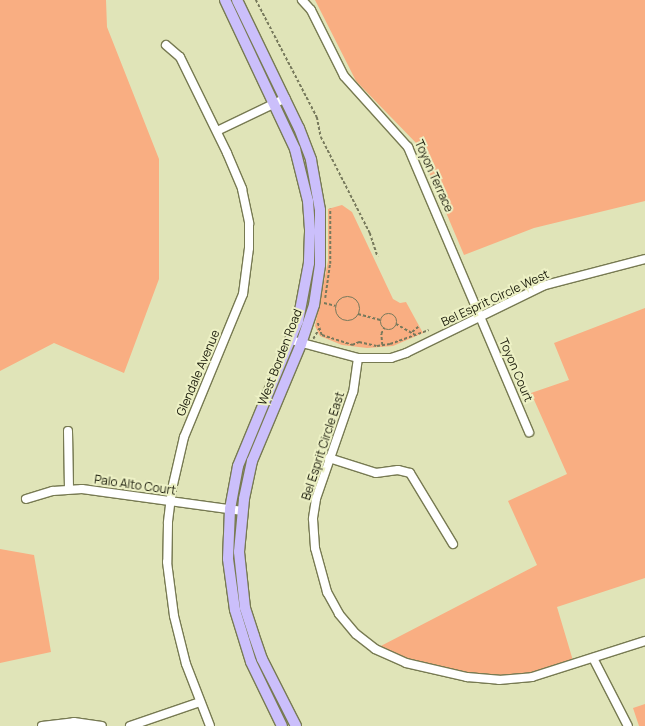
<!DOCTYPE html>
<html>
<head>
<meta charset="utf-8">
<style>
	body { margin:0 }
	#map { position:relative; width:645px; height:726px; overflow:hidden; background:#e0e4b8; font-family:Manrope,sans-serif }
	div>[style] { position:absolute }
	[style*='--x'] { left:calc(var(--x)*1px); top:calc(var(--y)*1px); width:calc(var(--w)*1px); rotate:calc(var(--a)*1deg) }
	.green>* { inset:0; background:#f9ae82 }
	.path>* { height:1.5px; margin-top:-0.75px; transform-origin:0; background:repeating-linear-gradient(90deg,#77795c 0 3px,transparent 0 5px) }
	.path>.ring { margin:-0.75px; padding:0; box-sizing:content-box; background:none; border:1.5px solid #77795c; border-radius:50% }
	.roads { filter:drop-shadow(1px 0 #777a52) drop-shadow(-1px 0 #777a52) drop-shadow(0 1px #777a52) drop-shadow(0 -1px #777a52) }
	.minor>* { height:8px; margin:-4px; padding:0 4px; transform-origin:4px; border-radius:4px; background:#fff }
	.major>* { height:10px; margin:-5px; padding:0 5px; transform-origin:5px; border-radius:5px; background:#cbbffb }
	span { translate:-50% -50%; white-space:nowrap; text-align:center; line-height:1.15; -webkit-text-stroke:4px #edf1c5; paint-order:stroke }
	.street-label { font-size:12px; color:#191a0a }
</style>
</head>
<body>
<div id="map">
	<div class="green">
		<div style="clip-path:polygon(0 0,106px 0,107px 27px,159px 159px,159px 279px,124px 373px,54px 343px,0 371px)"></div>
		<div style="clip-path:polygon(315px 0,645px 0,645px 201px,534px 228px,464px 255px,417px 144px,356px 81px)"></div>
		<div style="clip-path:polygon(342px 205px,352px 212px,393px 299px,400px 303px,406px 302px,423px 333px,393px 346px,367px 348px,342px 345px,320px 336px,315px 326px,328px 261px,328px 209px)"></div>
		<div style="clip-path:polygon(645px 308px,645px 578px,557px 607px,574px 664px,499px 680px,406px 663px,375px 649px,537px 565px,508px 501px,567px 474px,531px 393px,569px 380px,554px 343px)"></div>
		<div style="clip-path:polygon(0 549px,34px 555px,51px 652px,0 663px)"></div>
		<div style="clip-path:polygon(645px 704px,645px 726px,639px 726px,633px 708px)"></div>
	</div>
	<div class="path">
		<div style="--x:256;--y:0;--w:132;--a:62.5"></div>
		<div style="--x:317;--y:117;--w:20;--a:79"></div>
		<div style="--x:321;--y:137;--w:108;--a:63"></div>
		<div style="--x:370;--y:233;--w:25;--a:72"></div>
		<div class="ring" style="left:336px;top:297px;width:22.5px;height:22.5px"></div>
		<div style="--x:325;--y:298;--w:34;--a:-82"></div>
		<div style="--x:330;--y:264;--w:55;--a:-90"></div>
		<div style="--x:324;--y:303;--w:12;--a:14"></div>
		<div class="ring" style="left:381px;top:314px;width:14.5px;height:14.5px"></div>
		<div style="--x:358;--y:314;--w:24;--a:15"></div>
		<div style="--x:318;--y:323;--w:13;--a:72"></div>
		<div style="--x:322;--y:335;--w:32;--a:18"></div>
		<div style="--x:352;--y:345;--w:8;--a:-23"></div>
		<div style="--x:359;--y:342;--w:18;--a:13"></div>
		<div style="--x:377;--y:346;--w:13;--a:-9"></div>
		<div style="--x:390;--y:344;--w:41;--a:-19.7"></div>
		<div style="--x:396;--y:324;--w:22;--a:30"></div>
		<div style="--x:412;--y:332;--w:8;--a:-40"></div>
		<div style="--x:313;--y:339;--w:12;--a:-59"></div>
		<div style="--x:382;--y:345;--w:11;--a:-95"></div>
		<div style="--x:381;--y:334;--w:7;--a:-63"></div>
	</div>
	<div class="roads">
		<div class="minor">
			<div style="--x:302;--y:0;--w:13;--a:48"></div>
			<div style="--x:311;--y:10;--w:74;--a:63.4"></div>
			<div style="--x:344;--y:76;--w:96;--a:48"></div>
			<div style="--x:408;--y:147;--w:310;--a:67"></div>
			<div style="--x:166;--y:45;--w:18;--a:41"></div>
			<div style="--x:180;--y:57;--w:107;--a:63.9"></div>
			<div style="--x:227;--y:153;--w:39;--a:67"></div>
			<div style="--x:242;--y:189;--w:35;--a:78"></div>
			<div style="--x:249;--y:223;--w:25;--a:90"></div>
			<div style="--x:249;--y:248;--w:46;--a:97.4"></div>
			<div style="--x:243;--y:294;--w:155;--a:112.4"></div>
			<div style="--x:184;--y:437;--w:53;--a:103"></div>
			<div style="--x:172;--y:489;--w:34;--a:97"></div>
			<div style="--x:168;--y:523;--w:39;--a:91"></div>
			<div style="--x:167;--y:562;--w:54;--a:82.6"></div>
			<div style="--x:174;--y:616;--w:49;--a:76"></div>
			<div style="--x:186;--y:664;--w:66;--a:68.8"></div>
			<div style="--x:217;--y:131;--w:76;--a:-25.6"></div>
			<div style="--x:291;--y:340;--w:69;--a:15"></div>
			<div style="--x:358;--y:358;--w:33;--a:0"></div>
			<div style="--x:391;--y:358;--w:16;--a:-18"></div>
			<div style="--x:406;--y:353;--w:155;--a:-26.1"></div>
			<div style="--x:545;--y:285;--w:103;--a:-14.6"></div>
			<div style="--x:358;--y:358;--w:34;--a:98"></div>
			<div style="--x:353;--y:392;--w:113;--a:109.1"></div>
			<div style="--x:316;--y:499;--w:20;--a:99"></div>
			<div style="--x:313;--y:519;--w:29;--a:86"></div>
			<div style="--x:315;--y:548;--w:46;--a:74.7"></div>
			<div style="--x:327;--y:592;--w:25;--a:61"></div>
			<div style="--x:339;--y:614;--w:26;--a:50"></div>
			<div style="--x:356;--y:634;--w:24;--a:38"></div>
			<div style="--x:375;--y:649;--w:34;--a:24"></div>
			<div style="--x:406;--y:663;--w:63;--a:12.9"></div>
			<div style="--x:467;--y:677;--w:32;--a:5"></div>
			<div style="--x:499;--y:680;--w:33;--a:-5"></div>
			<div style="--x:532;--y:677;--w:119;--a:-17.7"></div>
			<div style="--x:68;--y:431;--w:58;--a:89"></div>
			<div style="--x:329;--y:458;--w:49;--a:17.7"></div>
			<div style="--x:376;--y:473;--w:22;--a:-8"></div>
			<div style="--x:398;--y:470;--w:12;--a:14"></div>
			<div style="--x:410;--y:473;--w:83;--a:58.8"></div>
			<div style="--x:26;--y:499;--w:28;--a:-17"></div>
			<div style="--x:53;--y:491;--w:29;--a:-4"></div>
			<div style="--x:82;--y:489;--w:162;--a:7.8"></div>
			<div style="--x:593;--y:658;--w:76;--a:62.8"></div>
			<div style="--x:42;--y:726;--w:32;--a:-7"></div>
			<div style="--x:74;--y:722;--w:28;--a:8"></div>
			<div style="--x:130;--y:726;--w:74;--a:-18.9"></div>
		</div>
		<div class="major">
			<div style="--x:225;--y:0;--w:165;--a:64.8"></div>
			<div style="--x:295;--y:149;--w:54;--a:76"></div>
			<div style="--x:308;--y:201;--w:31;--a:86"></div>
			<div style="--x:310;--y:232;--w:31;--a:92"></div>
			<div style="--x:309;--y:263;--w:59;--a:100.7"></div>
			<div style="--x:298;--y:321;--w:157;--a:112.5"></div>
			<div style="--x:238;--y:466;--w:44;--a:100.5"></div>
			<div style="--x:230;--y:509;--w:50;--a:92.3"></div>
			<div style="--x:228;--y:559;--w:51;--a:82.2"></div>
			<div style="--x:235;--y:610;--w:54;--a:72.9"></div>
			<div style="--x:251;--y:662;--w:71;--a:64.2"></div>
			<div style="--x:237;--y:0;--w:142;--a:64.2"></div>
			<div style="--x:299;--y:128;--w:34;--a:69"></div>
			<div style="--x:311;--y:160;--w:51;--a:79.8"></div>
			<div style="--x:320;--y:210;--w:55;--a:90"></div>
			<div style="--x:320;--y:265;--w:40;--a:98.5"></div>
			<div style="--x:314;--y:305;--w:41;--a:108.4"></div>
			<div style="--x:301;--y:344;--w:127;--a:112.7"></div>
			<div style="--x:252;--y:461;--w:39;--a:102"></div>
			<div style="--x:244;--y:499;--w:53;--a:95.4"></div>
			<div style="--x:239;--y:552;--w:56;--a:83.9"></div>
			<div style="--x:245;--y:608;--w:29;--a:72"></div>
			<div style="--x:254;--y:636;--w:24;--a:71"></div>
			<div style="--x:262;--y:659;--w:75;--a:63.1"></div>
		</div>
	</div>
	<div class="street-label">
		<span style="left:434px;top:176px;rotate:66deg">Toyon Terrace</span>
		<span style="left:495px;top:298px;rotate:-25deg">Bel Esprit Circle West</span>
		<span style="left:280px;top:357px;rotate:-69deg">West Borden Road</span>
		<span style="left:516px;top:370px;rotate:67deg">Toyon Court</span>
		<span style="left:198px;top:373px;rotate:-67deg">Glendale Avenue</span>
		<span style="left:323px;top:446px;rotate:-72deg">Bel Esprit Circle East</span>
		<span style="left:135px;top:485px;rotate:8deg">Palo Alto Court</span>
	</div>
</div>
</body>
</html>
